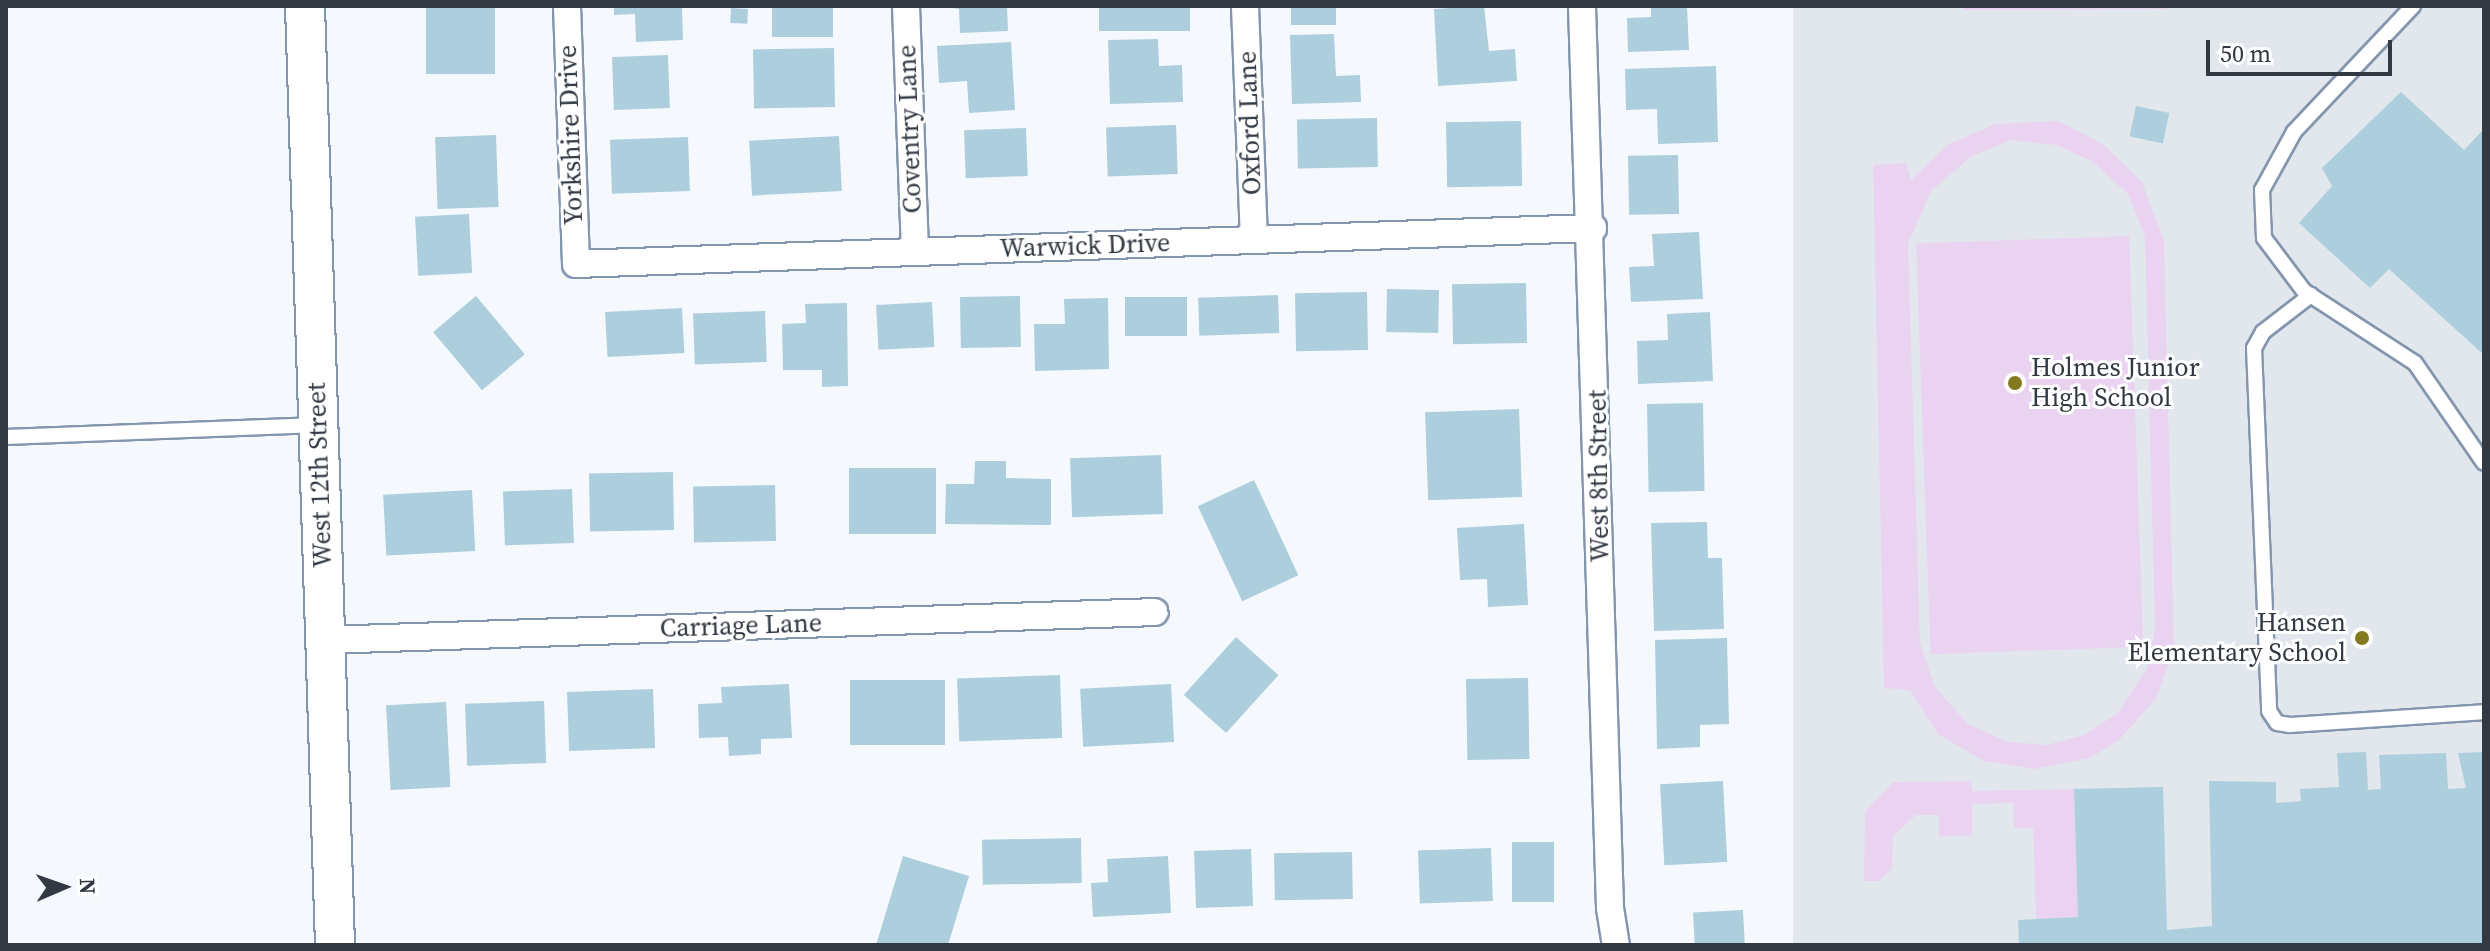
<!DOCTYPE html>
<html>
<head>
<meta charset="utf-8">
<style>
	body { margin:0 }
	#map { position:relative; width:2490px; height:951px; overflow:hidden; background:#f5f9fe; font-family:"Source Serif 4",serif }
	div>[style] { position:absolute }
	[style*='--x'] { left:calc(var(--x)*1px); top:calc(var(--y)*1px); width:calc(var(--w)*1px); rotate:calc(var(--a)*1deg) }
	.built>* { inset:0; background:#e2e7ed; transform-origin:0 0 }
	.green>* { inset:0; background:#ead3f1; transform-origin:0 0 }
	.building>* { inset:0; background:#adcedc; transform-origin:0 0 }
	.roads { filter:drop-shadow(2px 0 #8496ad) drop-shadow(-2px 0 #8496ad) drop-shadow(0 2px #8496ad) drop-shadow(0 -2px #8496ad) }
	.lane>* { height:14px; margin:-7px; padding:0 7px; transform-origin:7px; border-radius:7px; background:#fff }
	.street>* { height:26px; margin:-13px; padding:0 13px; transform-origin:13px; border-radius:13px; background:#fff }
	.secondary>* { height:38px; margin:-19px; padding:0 19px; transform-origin:19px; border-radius:19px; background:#fff }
	.dots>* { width:22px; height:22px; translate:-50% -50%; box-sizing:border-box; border:4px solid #fff; border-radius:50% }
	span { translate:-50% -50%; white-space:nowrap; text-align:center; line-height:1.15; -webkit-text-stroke:6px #fff; paint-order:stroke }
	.street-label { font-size:26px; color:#323943 }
	.poi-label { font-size:26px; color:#323943 }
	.left { translate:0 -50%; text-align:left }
	.right { translate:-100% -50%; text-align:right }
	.frame { position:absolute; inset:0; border:8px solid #323943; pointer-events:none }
	.north { position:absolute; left:24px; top:847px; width:80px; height:80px; -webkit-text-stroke:6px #fff; paint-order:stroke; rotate:88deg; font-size:22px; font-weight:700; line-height:32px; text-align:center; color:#323943 }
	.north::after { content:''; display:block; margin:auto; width:28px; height:36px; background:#323943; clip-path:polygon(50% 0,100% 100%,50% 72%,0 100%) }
	.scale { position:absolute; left:2206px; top:40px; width:186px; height:36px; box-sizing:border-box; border:4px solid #323943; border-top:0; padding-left:10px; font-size:24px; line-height:28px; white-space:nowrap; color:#323943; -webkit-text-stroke:6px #fff; paint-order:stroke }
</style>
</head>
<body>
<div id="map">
	<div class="built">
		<div style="left:1793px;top:6px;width:691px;height:939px"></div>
	</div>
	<div class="green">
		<div style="clip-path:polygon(1963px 6px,2166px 6px,2166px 9px,1963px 10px)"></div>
		<div style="clip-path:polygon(evenodd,2059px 121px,2104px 145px,2142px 182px,2164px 241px,2174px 650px,2156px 699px,2119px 740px,2090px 758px,2035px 769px,1984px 761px,1938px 734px,1910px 690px,1884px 688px,1873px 165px,1906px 163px,1911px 180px,1949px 144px,1996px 124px,2059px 121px,2011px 140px,2056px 145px,2092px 161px,2129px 195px,2145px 237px,2155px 629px,2147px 669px,2118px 713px,2084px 735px,2047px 745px,2008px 742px,1968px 724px,1935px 687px,1920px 643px,1908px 244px,1931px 191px,1972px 156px,2011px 140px)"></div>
		<div style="left:2129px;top:236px;width:411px;height:213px;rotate:88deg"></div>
		<div style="clip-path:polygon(1971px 781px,1972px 791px,2074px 789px,2078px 917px,2036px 919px,2033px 828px,2014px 828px,2013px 803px,1972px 804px,1972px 835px,1939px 837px,1939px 815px,1916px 815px,1893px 836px,1892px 869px,1879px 881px,1864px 881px,1865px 811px,1894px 782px)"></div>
	</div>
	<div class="building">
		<div style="left:426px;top:6px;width:69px;height:68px"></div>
		<div style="clip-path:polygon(614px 6px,682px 6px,683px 40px,636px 42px,635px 14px,614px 15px)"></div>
		<div style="left:772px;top:6px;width:61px;height:31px"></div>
		<div style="clip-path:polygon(943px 6px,1007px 6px,1008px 31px,960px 33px,959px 9px)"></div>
		<div style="left:1099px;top:6px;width:91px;height:25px"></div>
		<div style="left:1291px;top:6px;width:45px;height:19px"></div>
		<div style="clip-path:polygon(1484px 6px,1489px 51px,1515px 49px,1517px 81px,1438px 86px,1434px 9px)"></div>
		<div style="clip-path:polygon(1651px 6px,1687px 6px,1689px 50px,1628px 52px,1627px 18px,1651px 17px)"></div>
		<div style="left:731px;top:8px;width:17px;height:15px;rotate:3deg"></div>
		<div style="clip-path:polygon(1334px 34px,1336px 76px,1360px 75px,1361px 102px,1292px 104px,1290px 35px)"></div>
		<div style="clip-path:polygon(1158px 39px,1159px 66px,1182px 65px,1183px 102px,1110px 104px,1108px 40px)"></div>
		<div style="clip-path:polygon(1011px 42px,1015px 110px,969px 113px,967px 81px,939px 83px,937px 46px)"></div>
		<div style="left:834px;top:48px;width:59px;height:81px;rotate:89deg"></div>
		<div style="left:668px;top:55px;width:53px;height:56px;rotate:88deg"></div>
		<div style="clip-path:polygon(1716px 66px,1718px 142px,1658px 144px,1657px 109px,1626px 110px,1625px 69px)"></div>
		<div style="clip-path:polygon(2401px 92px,2464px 150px,2484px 129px,2484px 355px,2389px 269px,2370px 288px,2299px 223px,2332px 186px,2322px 168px)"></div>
		<div style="left:2136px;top:106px;width:34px;height:31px;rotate:12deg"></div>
		<div style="left:1377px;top:118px;width:49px;height:80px;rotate:89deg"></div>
		<div style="left:1521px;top:121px;width:65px;height:75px;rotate:89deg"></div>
		<div style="left:1176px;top:125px;width:49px;height:70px;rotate:88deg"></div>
		<div style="left:1026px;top:128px;width:48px;height:62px;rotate:88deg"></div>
		<div style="left:496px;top:135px;width:72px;height:61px;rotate:88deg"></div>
		<div style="left:839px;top:136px;width:55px;height:90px;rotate:87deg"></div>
		<div style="left:688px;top:137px;width:54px;height:78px;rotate:88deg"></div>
		<div style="left:1678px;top:155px;width:59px;height:50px;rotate:89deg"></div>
		<div style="left:469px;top:214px;width:59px;height:54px;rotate:87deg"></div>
		<div style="clip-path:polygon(1699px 232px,1703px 299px,1631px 302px,1629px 267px,1654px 266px,1652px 234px)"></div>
		<div style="left:1526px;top:283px;width:60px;height:74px;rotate:89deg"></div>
		<div style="left:1387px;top:289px;width:52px;height:43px;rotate:1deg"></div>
		<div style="left:1367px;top:292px;width:58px;height:72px;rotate:89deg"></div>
		<div style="left:1278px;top:295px;width:38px;height:80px;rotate:88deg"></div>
		<div style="left:476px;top:296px;width:76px;height:56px;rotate:50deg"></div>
		<div style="left:1020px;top:296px;width:51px;height:60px;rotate:89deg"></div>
		<div style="left:1187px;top:297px;width:39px;height:62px;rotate:90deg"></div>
		<div style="clip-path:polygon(1108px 298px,1109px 369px,1035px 371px,1034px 324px,1065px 324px,1064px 299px)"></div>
		<div style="left:932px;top:302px;width:45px;height:56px;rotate:87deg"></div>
		<div style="clip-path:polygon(847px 303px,848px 386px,822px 387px,822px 370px,783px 370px,782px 324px,806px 323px,805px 304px)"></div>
		<div style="left:682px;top:308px;width:45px;height:77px;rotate:87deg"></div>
		<div style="left:765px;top:311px;width:51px;height:72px;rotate:88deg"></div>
		<div style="clip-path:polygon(1710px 312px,1713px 381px,1638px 384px,1637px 341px,1668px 340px,1667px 314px)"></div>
		<div style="left:1703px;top:403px;width:88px;height:56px;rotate:89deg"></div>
		<div style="left:1519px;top:409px;width:88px;height:94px;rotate:88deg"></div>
		<div style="left:1161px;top:455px;width:59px;height:91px;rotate:88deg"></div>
		<div style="clip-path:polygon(975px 461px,1006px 461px,1006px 478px,1051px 479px,1051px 525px,945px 524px,946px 484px,974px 484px)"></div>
		<div style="left:936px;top:468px;width:66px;height:87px;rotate:90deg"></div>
		<div style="left:673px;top:472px;width:58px;height:84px;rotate:89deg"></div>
		<div style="left:1254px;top:480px;width:105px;height:62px;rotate:65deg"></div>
		<div style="left:775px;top:485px;width:56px;height:82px;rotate:89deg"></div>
		<div style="left:572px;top:489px;width:54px;height:69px;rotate:88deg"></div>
		<div style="left:472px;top:490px;width:61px;height:89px;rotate:87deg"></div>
		<div style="clip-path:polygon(1707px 522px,1708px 558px,1722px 558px,1724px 629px,1654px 631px,1651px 523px)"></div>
		<div style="clip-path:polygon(1524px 524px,1528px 605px,1488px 607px,1487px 579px,1460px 580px,1457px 528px)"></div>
		<div style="left:1236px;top:637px;width:57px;height:78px;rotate:42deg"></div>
		<div style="clip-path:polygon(1727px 638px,1729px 724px,1700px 725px,1700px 747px,1657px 749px,1655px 640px)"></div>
		<div style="left:1060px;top:675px;width:63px;height:103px;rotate:88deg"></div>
		<div style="left:1528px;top:678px;width:81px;height:62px;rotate:89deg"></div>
		<div style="left:945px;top:680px;width:65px;height:95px;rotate:90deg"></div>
		<div style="clip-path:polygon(789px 684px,792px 738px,761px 739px,761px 754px,729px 756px,728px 737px,699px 738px,698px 704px,722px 703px,721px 687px)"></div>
		<div style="left:1171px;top:684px;width:58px;height:91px;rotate:87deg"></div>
		<div style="left:653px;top:689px;width:59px;height:86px;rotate:88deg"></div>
		<div style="left:544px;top:701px;width:62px;height:79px;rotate:88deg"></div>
		<div style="left:446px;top:702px;width:85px;height:60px;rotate:87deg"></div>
		<div style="clip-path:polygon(2366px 752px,2368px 790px,2381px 789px,2379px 755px,2446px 753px,2448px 789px,2466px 788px,2458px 753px,2484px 752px,2484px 945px,2019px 945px,2018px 920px,2078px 917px,2074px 789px,2163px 787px,2167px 930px,2212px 926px,2209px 781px,2276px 782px,2276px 803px,2301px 801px,2300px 789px,2339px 787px,2337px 753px)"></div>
		<div style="left:1723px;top:781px;width:81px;height:63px;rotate:87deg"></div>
		<div style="left:1081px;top:838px;width:45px;height:99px;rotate:89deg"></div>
		<div style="left:1512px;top:842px;width:42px;height:60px"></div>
		<div style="left:1491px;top:848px;width:53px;height:73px;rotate:88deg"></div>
		<div style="left:1251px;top:849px;width:57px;height:57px;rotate:88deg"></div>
		<div style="left:1352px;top:852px;width:47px;height:78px;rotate:89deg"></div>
		<div style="clip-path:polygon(903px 856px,969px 876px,948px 945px,876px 945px)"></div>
		<div style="clip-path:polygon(1168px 856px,1171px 913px,1093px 917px,1091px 883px,1108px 882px,1107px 859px)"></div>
		<div style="left:1743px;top:910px;width:35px;height:50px;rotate:87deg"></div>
	</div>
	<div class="roads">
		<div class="lane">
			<div style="--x:2413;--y:6;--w:173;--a:133.4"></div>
			<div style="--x:2294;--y:132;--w:66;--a:118.9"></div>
			<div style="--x:2262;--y:190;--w:48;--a:87.6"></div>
			<div style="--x:2264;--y:238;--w:66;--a:53"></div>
			<div style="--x:2304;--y:291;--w:132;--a:33"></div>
			<div style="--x:2415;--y:363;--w:121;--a:55.4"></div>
			<div style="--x:2311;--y:295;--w:61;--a:142.4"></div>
			<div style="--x:2263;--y:332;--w:18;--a:119"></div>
			<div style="--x:2254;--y:348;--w:363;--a:87.6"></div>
			<div style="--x:2269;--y:711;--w:14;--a:56"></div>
			<div style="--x:2277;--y:723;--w:13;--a:9"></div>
			<div style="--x:2290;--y:725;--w:194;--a:-3.8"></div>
			<div style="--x:6;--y:437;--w:312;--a:-2.2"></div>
		</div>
		<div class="street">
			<div style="--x:567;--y:6;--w:258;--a:88"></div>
			<div style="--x:576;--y:264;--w:1018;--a:-2.03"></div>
			<div style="--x:906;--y:6;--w:246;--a:87.9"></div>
			<div style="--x:1245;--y:6;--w:234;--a:87.8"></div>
			<div style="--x:1582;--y:6;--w:902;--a:88.22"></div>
			<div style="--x:1610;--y:908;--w:37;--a:81"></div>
			<div style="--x:326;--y:640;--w:829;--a:-1.93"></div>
		</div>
		<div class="secondary">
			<div style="--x:305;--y:6;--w:939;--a:88.17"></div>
		</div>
	</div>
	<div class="dots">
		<div style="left:2015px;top:383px;background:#84791e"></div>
		<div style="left:2362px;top:638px;background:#84791e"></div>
	</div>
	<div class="street-label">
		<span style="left:1250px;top:123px;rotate:-92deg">Oxford Lane</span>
		<span style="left:910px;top:129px;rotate:-92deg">Coventry Lane</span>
		<span style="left:571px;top:135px;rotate:-92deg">Yorkshire Drive</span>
		<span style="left:1085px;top:246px;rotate:-2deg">Warwick Drive</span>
		<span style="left:320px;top:475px;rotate:-92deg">West 12th Street</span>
		<span style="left:1599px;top:476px;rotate:-91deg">West 8th Street</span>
		<span style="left:741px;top:626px;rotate:-2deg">Carriage Lane</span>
	</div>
	<div class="poi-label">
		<span class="left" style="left:2031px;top:383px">Holmes Junior<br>High School</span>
		<span class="right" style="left:2346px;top:638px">Hansen<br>Elementary School</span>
	</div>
	<div class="frame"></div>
	<div class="north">N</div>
	<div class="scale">50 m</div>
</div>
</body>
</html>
